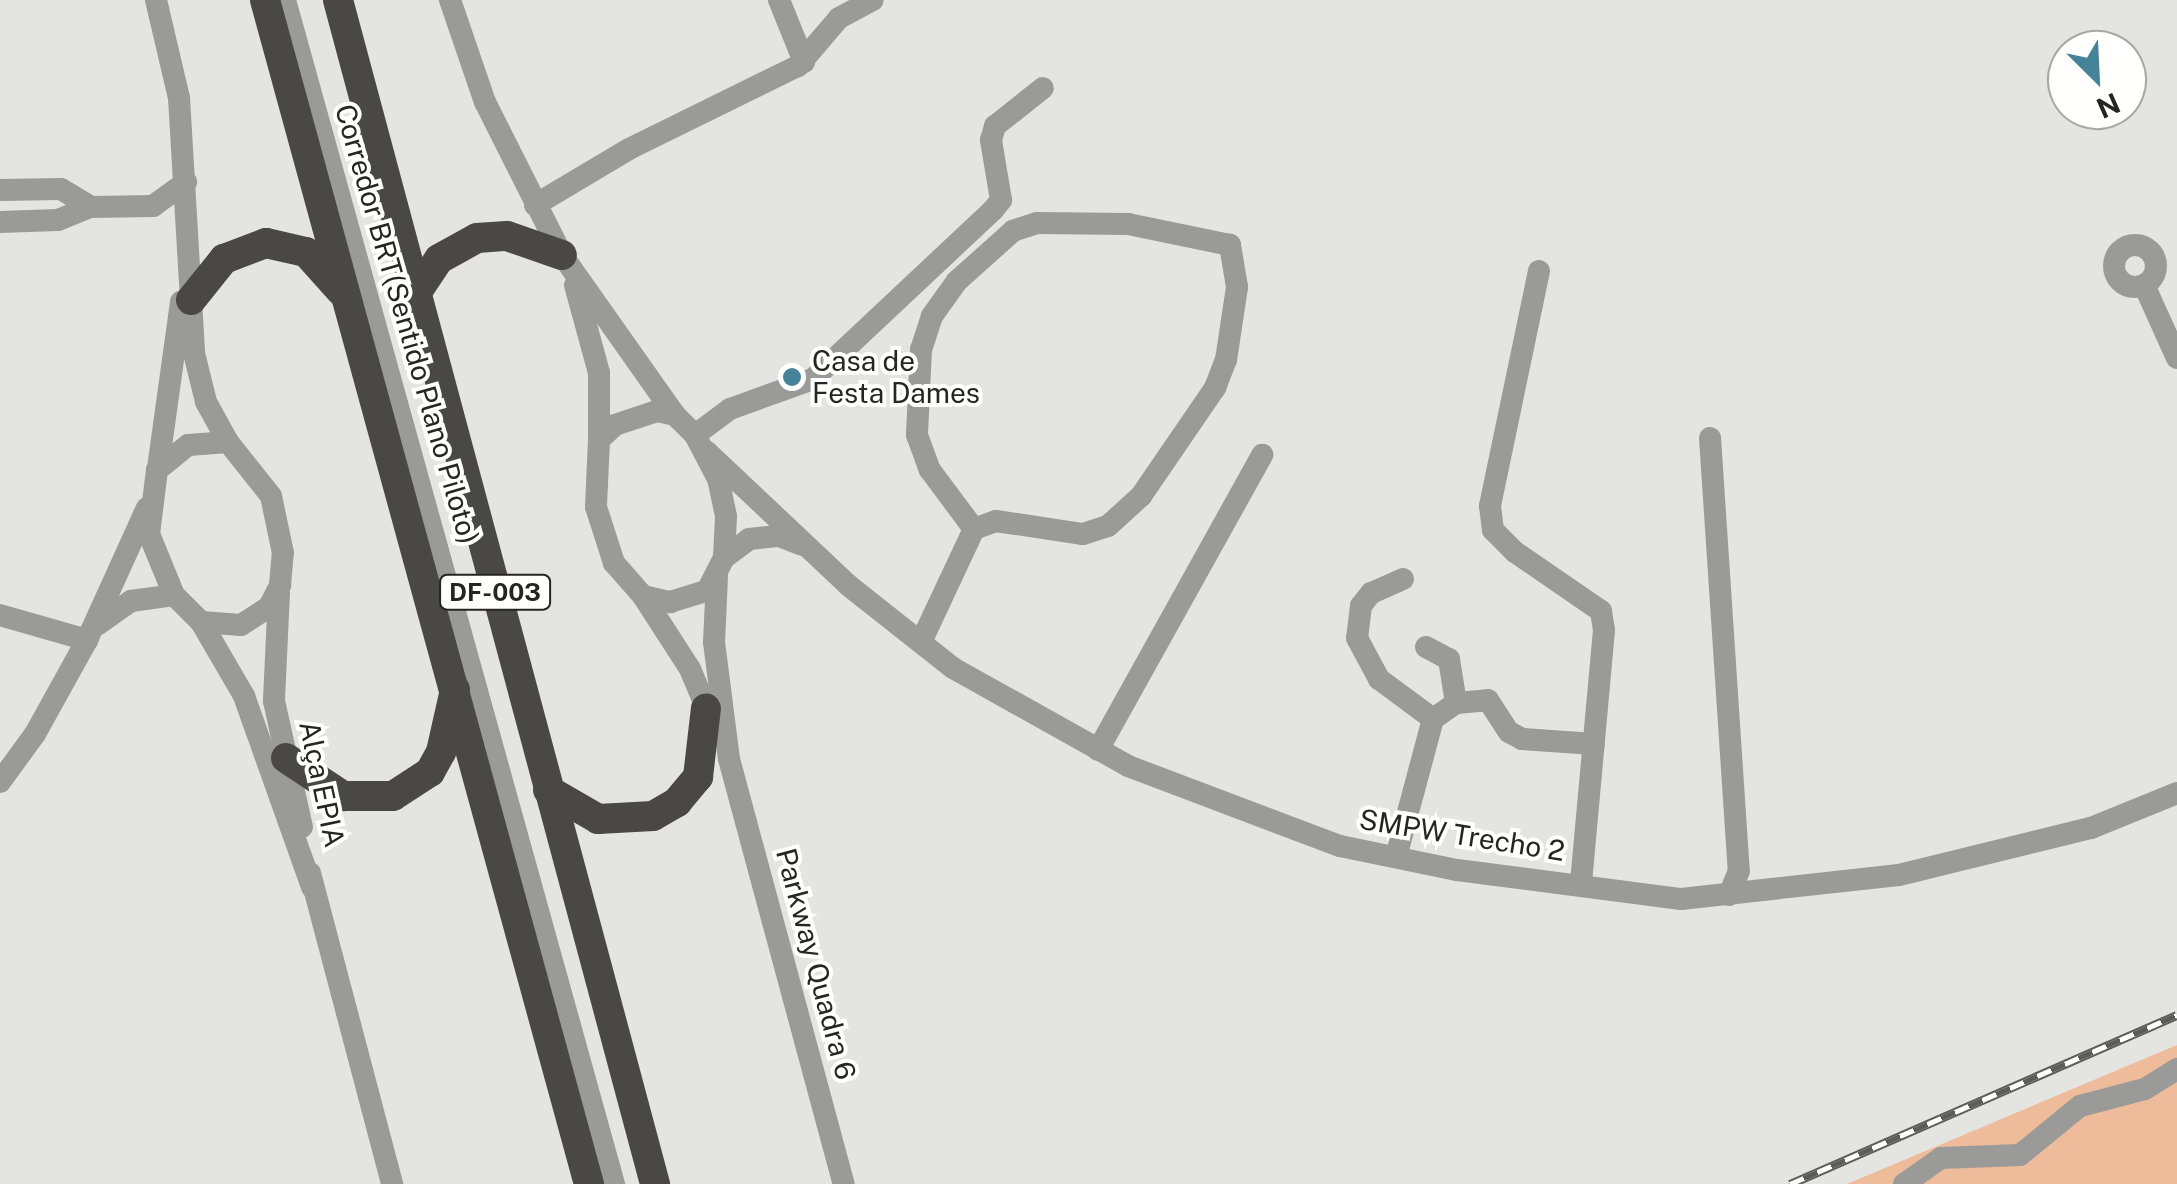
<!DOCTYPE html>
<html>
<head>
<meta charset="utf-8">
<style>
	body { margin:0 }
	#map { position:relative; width:2177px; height:1184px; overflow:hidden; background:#e4e4e0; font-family:"Public Sans",sans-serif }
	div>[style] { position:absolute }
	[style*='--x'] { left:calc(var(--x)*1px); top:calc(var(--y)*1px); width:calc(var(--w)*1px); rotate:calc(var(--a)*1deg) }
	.green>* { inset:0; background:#eebc9a }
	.minor>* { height:22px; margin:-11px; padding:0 11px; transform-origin:11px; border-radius:11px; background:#9a9a98 }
	.minor>.ring { margin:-11px; padding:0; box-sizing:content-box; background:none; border:22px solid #9a9a98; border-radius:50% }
	.highway>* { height:30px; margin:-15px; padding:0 15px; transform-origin:15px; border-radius:15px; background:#494845 }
	.rail>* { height:9px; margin-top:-4.5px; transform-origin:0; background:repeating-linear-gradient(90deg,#fffffe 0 15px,#5c5c5a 0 30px); box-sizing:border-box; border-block:2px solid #5c5c5a }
	.dots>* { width:28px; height:28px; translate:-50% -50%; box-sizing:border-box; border:5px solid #fffffe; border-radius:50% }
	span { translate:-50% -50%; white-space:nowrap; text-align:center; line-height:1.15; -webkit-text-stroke:8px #fffffe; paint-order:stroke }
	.shield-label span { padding:2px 8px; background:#fffffe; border:2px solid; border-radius:8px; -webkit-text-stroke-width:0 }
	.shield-label { font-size:25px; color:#252524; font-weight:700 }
	.street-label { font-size:28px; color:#252524 }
	.poi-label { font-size:28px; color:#252524 }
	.left { translate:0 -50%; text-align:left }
	.north { position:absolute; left:2047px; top:30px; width:100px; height:100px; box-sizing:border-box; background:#fffffe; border:2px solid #a8a8a7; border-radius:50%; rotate:156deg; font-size:28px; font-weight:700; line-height:40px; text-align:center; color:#252524 }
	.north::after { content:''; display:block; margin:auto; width:35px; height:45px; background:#448398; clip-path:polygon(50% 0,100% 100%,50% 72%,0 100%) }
</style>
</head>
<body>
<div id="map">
	<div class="green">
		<div style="clip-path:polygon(2177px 1045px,2177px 1184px,1847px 1184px)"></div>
	</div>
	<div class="minor">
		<div style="--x:156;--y:0;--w:101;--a:76.8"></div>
		<div style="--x:179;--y:98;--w:255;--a:86.6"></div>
		<div style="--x:194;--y:353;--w:50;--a:76.2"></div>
		<div style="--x:206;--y:402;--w:46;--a:61.2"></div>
		<div style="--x:285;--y:0;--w:1229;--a:74.47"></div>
		<div style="--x:450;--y:0;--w:108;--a:71.1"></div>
		<div style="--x:485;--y:102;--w:171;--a:63.3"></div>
		<div style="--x:562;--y:255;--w:196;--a:54.8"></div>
		<div style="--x:779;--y:0;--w:67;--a:68"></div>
		<div style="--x:0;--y:190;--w:61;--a:-0.9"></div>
		<div style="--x:61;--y:189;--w:35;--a:31"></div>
		<div style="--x:535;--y:205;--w:109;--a:-30.8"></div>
		<div style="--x:629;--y:149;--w:188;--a:-26.2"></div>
		<div style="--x:798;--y:66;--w:63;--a:-49.5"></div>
		<div style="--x:839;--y:18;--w:38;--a:-28"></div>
		<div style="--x:0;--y:222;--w:58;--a:-2"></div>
		<div style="--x:58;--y:220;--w:35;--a:-22"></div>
		<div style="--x:91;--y:207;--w:62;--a:-0.9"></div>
		<div style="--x:153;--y:206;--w:41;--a:-36"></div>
		<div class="ring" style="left:2114px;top:245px;width:20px;height:20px"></div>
		<div style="--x:1539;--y:271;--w:240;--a:101.8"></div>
		<div style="--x:1490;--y:506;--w:24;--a:83"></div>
		<div style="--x:1493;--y:530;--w:31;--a:45"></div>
		<div style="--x:1515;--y:552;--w:104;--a:34.5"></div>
		<div style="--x:1601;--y:611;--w:19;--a:81"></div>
		<div style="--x:1604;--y:630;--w:256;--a:95.2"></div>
		<div style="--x:575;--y:285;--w:91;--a:74.7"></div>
		<div style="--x:599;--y:373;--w:67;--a:90"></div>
		<div style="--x:2144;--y:285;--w:80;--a:65.7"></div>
		<div style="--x:695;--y:435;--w:44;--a:-36.6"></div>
		<div style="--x:730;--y:409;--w:88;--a:-19.9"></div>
		<div style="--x:813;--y:379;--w:247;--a:-43.2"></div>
		<div style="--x:993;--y:210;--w:13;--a:-51"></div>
		<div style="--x:1001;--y:200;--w:61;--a:-99.5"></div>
		<div style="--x:991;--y:140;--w:15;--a:-74"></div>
		<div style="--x:995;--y:126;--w:61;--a:-38.4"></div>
		<div style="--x:1710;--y:438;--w:434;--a:86.2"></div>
		<div style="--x:1739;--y:871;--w:26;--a:113"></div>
		<div style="--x:706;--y:451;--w:195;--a:43.3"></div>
		<div style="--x:848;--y:585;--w:134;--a:38.3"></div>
		<div style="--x:953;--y:668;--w:201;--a:29.2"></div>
		<div style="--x:1128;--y:766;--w:227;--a:20.7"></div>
		<div style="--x:1340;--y:846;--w:119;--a:11.6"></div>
		<div style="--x:1457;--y:870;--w:226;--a:7.4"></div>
		<div style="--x:1681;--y:899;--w:219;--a:-6.3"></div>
		<div style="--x:1899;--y:875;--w:198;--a:-13.8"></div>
		<div style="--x:2091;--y:828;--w:93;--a:-22.1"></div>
		<div style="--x:158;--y:468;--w:168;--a:-82.1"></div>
		<div style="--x:724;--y:558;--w:42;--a:-87.3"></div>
		<div style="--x:726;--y:516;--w:38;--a:-102"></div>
		<div style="--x:718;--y:479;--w:50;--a:-117.6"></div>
		<div style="--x:695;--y:435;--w:28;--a:-135"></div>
		<div style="--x:675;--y:415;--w:18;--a:-167"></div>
		<div style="--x:657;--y:411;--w:44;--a:161.6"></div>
		<div style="--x:615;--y:425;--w:22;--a:137"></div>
		<div style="--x:599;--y:440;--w:67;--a:92.6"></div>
		<div style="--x:596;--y:507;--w:59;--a:72.2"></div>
		<div style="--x:614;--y:563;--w:44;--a:48.7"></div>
		<div style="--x:643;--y:596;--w:28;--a:13"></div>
		<div style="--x:670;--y:602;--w:39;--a:-17"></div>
		<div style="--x:707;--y:591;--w:37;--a:-63"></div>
		<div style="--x:724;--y:558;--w:31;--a:-37"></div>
		<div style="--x:749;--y:539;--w:30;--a:-6"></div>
		<div style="--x:779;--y:536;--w:25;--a:21"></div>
		<div style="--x:717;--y:577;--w:65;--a:92.6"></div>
		<div style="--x:714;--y:642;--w:118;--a:82.7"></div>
		<div style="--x:729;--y:759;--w:440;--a:74.9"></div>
		<div style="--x:1403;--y:579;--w:35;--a:156"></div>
		<div style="--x:1371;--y:593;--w:16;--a:128"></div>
		<div style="--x:1361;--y:606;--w:32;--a:97"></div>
		<div style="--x:1357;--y:638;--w:47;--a:61.8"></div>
		<div style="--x:1379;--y:679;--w:67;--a:36.5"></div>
		<div style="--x:279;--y:593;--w:108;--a:92.7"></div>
		<div style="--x:274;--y:701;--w:129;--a:77.5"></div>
		<div style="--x:643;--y:596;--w:87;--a:57.2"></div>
		<div style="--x:690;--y:669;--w:54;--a:67.2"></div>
		<div style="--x:0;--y:615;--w:91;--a:16"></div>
		<div style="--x:201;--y:622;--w:40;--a:4.3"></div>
		<div style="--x:241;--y:625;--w:33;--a:-33"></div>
		<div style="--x:269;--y:607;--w:25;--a:-63"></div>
		<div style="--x:280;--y:585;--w:32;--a:-85"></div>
		<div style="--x:283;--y:553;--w:58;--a:-101.9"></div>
		<div style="--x:271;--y:496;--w:69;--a:-128.5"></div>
		<div style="--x:228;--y:442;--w:40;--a:175.7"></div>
		<div style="--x:188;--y:445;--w:40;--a:141"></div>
		<div style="--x:157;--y:470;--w:64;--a:97.1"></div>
		<div style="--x:149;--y:534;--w:66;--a:67.7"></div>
		<div style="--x:174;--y:595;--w:38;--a:45"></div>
		<div style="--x:201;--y:622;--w:86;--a:59.8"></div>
		<div style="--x:244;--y:696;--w:203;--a:70.4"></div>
		<div style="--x:97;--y:625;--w:42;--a:-35.2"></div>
		<div style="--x:131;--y:601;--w:43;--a:-7.9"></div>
		<div style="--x:921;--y:642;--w:125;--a:-64.9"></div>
		<div style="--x:974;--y:529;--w:23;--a:-20"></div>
		<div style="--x:996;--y:521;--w:88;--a:8.5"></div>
		<div style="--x:1083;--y:534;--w:26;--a:-18"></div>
		<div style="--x:1108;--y:526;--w:45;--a:-42.3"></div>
		<div style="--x:1141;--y:496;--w:131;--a:-55.6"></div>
		<div style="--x:1215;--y:388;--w:30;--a:-69"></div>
		<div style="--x:1226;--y:360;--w:74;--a:-81.4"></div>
		<div style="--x:1237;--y:287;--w:43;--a:-99.5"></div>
		<div style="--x:1230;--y:245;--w:104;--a:-168.4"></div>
		<div style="--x:1128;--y:224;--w:91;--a:-179.4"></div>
		<div style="--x:1037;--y:223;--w:25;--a:162"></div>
		<div style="--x:1013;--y:231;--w:75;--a:138.2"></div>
		<div style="--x:957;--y:281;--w:43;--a:125.5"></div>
		<div style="--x:932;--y:316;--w:35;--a:108"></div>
		<div style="--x:921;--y:349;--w:86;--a:92.7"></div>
		<div style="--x:917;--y:435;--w:37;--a:70"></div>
		<div style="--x:930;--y:470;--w:74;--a:53.3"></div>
		<div style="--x:1426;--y:647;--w:26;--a:28"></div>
		<div style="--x:1449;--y:659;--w:45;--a:81"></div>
		<div style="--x:1098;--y:750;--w:338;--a:-60.9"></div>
		<div style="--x:0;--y:782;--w:59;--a:-53.9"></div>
		<div style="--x:35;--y:734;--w:107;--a:-61"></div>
		<div style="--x:87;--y:640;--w:145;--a:-65.6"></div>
		<div style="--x:1396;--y:857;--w:143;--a:-75"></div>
		<div style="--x:1433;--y:719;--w:28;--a:-35"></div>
		<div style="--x:1456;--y:703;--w:32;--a:-5"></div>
		<div style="--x:1488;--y:700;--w:38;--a:57"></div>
		<div style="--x:1509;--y:732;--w:15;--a:28"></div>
		<div style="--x:1522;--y:739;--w:72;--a:4"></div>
		<div style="--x:310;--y:873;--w:322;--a:75.2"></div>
		<div style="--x:1904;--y:1184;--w:45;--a:-35.1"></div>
		<div style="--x:1941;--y:1158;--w:79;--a:-2.2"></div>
		<div style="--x:2020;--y:1155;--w:77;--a:-39.2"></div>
		<div style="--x:2080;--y:1106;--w:67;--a:-14.7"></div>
		<div style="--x:2145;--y:1089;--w:38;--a:-32"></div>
	</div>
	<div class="highway">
		<div style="--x:265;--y:0;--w:1228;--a:74.7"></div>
		<div style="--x:338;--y:0;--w:1226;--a:75.01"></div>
		<div style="--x:415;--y:295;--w:43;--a:-56.3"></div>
		<div style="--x:439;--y:259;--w:43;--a:-28.9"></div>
		<div style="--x:477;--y:238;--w:30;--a:-4"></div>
		<div style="--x:507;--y:236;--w:58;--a:19.1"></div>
		<div style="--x:191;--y:300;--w:53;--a:-51.2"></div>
		<div style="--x:224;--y:259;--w:45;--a:-20.9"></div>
		<div style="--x:266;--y:243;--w:41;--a:12.7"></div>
		<div style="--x:306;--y:252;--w:52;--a:48.1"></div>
		<div style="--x:286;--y:758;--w:69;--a:33.7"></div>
		<div style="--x:343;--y:796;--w:50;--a:0"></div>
		<div style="--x:393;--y:796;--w:44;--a:-33"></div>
		<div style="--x:430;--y:772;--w:23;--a:-61"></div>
		<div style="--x:441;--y:752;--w:64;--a:-77.3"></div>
		<div style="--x:548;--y:790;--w:58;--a:30.1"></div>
		<div style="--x:598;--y:819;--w:55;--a:-3.1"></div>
		<div style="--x:653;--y:816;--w:28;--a:-30"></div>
		<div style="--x:677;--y:802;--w:33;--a:-50"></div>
		<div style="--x:698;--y:777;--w:69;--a:-83.4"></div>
	</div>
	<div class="rail">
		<div style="--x:1790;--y:1184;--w:422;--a:-23.6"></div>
	</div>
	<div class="dots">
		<div style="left:792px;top:377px;background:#448398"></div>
	</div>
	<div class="shield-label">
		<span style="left:495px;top:592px">DF-003</span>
	</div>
	<div class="street-label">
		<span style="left:407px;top:324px;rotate:74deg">Corredor BRT(Sentido Plano Piloto)</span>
		<span style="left:322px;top:784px;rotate:78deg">Alça EPIA</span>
		<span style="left:1462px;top:835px;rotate:9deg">SMPW Trecho 2</span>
		<span style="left:816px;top:964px;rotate:75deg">Parkway Quadra 6</span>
	</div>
	<div class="poi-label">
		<span class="left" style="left:812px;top:377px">Casa de<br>Festa Dames</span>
	</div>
	<div class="north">N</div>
</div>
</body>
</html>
